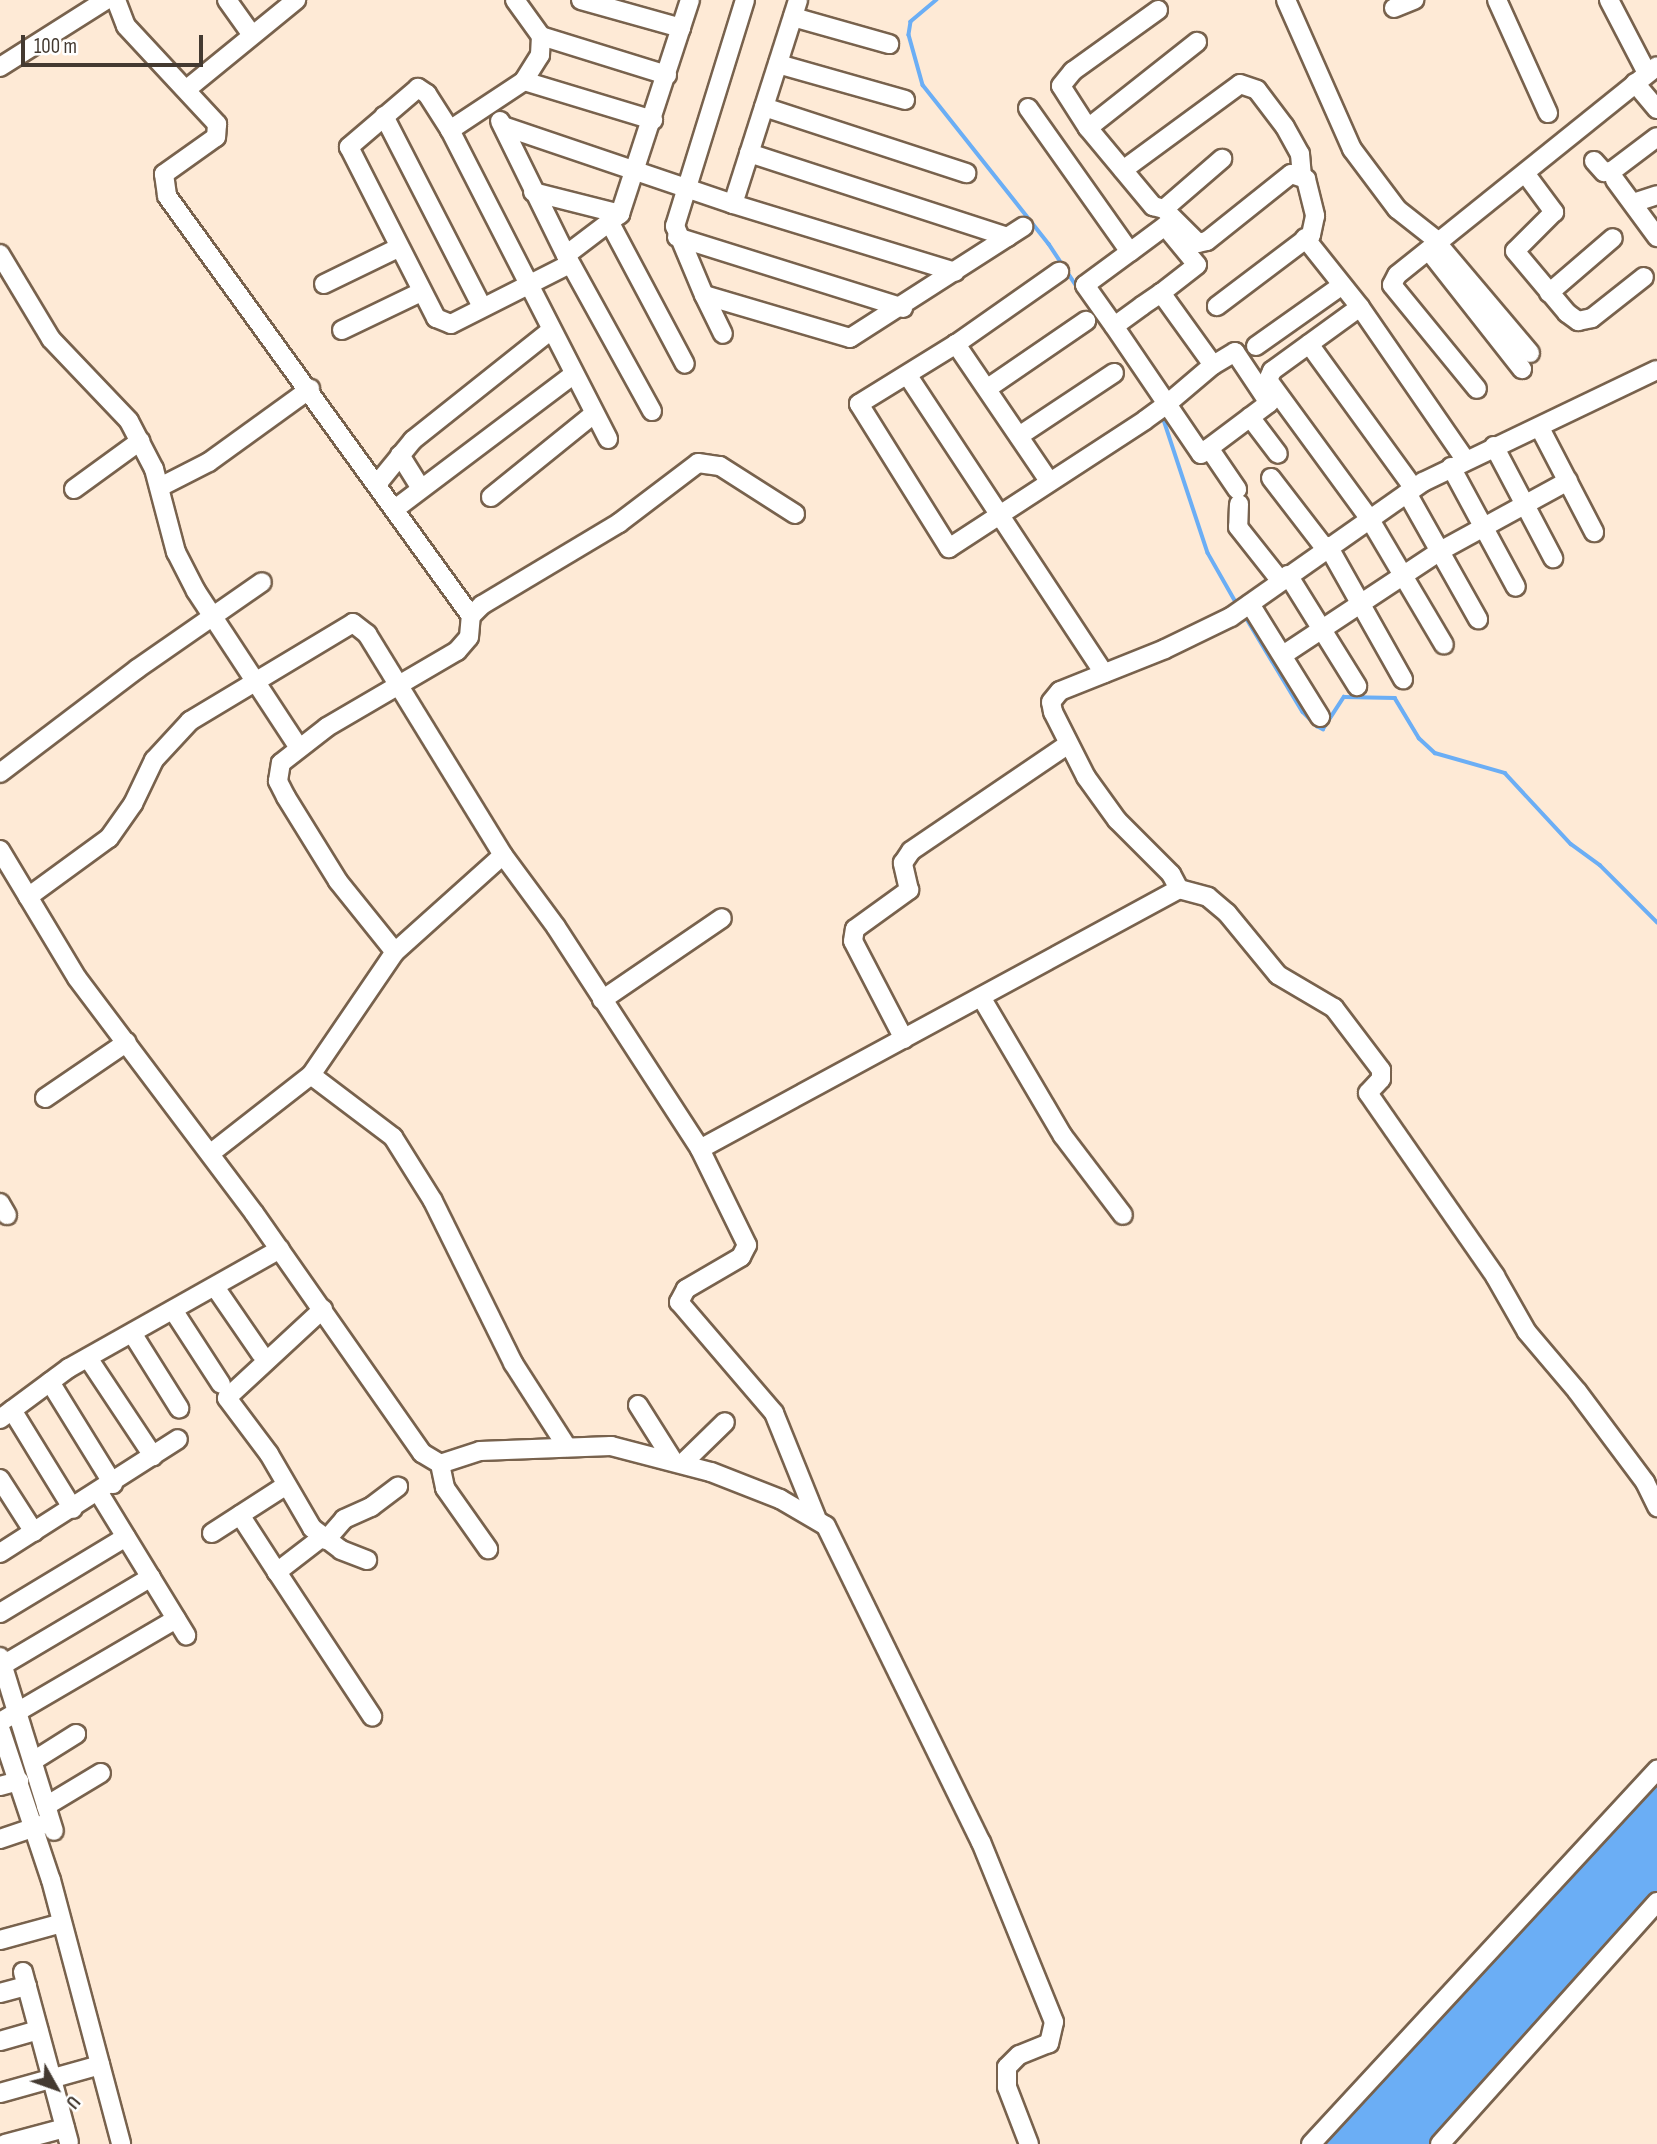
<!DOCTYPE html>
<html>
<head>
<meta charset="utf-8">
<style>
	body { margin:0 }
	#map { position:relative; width:1657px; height:2144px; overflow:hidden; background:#feead6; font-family:"Sofia Sans Condensed",sans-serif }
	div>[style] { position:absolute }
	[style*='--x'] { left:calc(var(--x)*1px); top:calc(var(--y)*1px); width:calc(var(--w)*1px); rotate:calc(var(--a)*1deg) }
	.water>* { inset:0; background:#6baef5 }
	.stream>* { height:3.5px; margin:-1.75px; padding:0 1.75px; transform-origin:1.75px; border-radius:1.75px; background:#6baef5 }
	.roads { filter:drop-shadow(2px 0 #78624d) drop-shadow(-2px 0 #78624d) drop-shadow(0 2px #78624d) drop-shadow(0 -2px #78624d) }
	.minor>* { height:18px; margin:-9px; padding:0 9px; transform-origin:9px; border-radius:9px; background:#fff }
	span { translate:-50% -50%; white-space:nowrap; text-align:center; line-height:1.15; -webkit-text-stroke:6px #fff; paint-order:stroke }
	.north { position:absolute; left:21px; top:2053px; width:70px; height:70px; -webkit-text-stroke:5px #fff; paint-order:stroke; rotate:130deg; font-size:19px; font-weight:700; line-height:28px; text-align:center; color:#443a31 }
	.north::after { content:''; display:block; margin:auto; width:24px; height:32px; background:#443a31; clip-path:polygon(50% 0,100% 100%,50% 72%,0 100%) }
	.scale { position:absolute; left:21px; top:35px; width:182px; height:32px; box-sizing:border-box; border:4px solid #443a31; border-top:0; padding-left:9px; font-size:21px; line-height:24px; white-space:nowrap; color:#443a31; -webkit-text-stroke:5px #fff; paint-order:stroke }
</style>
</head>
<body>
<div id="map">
	<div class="water">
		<div style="clip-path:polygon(1657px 1770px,1657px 1909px,1447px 2144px,1313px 2144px)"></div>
	</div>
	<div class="stream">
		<div style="--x:937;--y:0;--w:34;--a:140"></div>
		<div style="--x:911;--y:22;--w:13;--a:99"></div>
		<div style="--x:909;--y:35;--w:52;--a:74.4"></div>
		<div style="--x:923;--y:85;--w:203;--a:51.6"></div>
		<div style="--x:1049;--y:244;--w:53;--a:56.6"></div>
		<div style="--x:1162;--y:414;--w:146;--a:71.7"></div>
		<div style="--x:1208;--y:553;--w:59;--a:60.4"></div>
		<div style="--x:1244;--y:614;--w:114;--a:59"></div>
		<div style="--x:1303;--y:712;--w:20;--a:45"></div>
		<div style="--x:1317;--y:726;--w:7;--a:27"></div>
		<div style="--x:1323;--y:729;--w:38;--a:-57"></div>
		<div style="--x:1344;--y:697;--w:51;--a:1.1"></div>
		<div style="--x:1395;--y:698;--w:47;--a:59"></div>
		<div style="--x:1419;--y:738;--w:22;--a:43"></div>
		<div style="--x:1435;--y:753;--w:73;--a:15.9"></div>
		<div style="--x:1505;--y:773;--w:97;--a:47.1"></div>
		<div style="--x:1571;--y:844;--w:36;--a:36"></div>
		<div style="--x:1600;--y:865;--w:81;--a:45"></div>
	</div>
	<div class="roads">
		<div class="minor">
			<div style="--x:116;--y:0;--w:28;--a:69"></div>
			<div style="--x:126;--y:26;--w:134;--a:47.1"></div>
			<div style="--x:217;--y:124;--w:13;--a:94"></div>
			<div style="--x:216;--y:137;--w:64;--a:144.6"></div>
			<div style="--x:164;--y:174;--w:22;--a:82"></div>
			<div style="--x:167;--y:196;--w:518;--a:54.1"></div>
			<div style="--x:227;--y:0;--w:43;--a:54.5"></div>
			<div style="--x:515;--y:0;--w:44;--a:54.2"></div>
			<div style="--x:541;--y:36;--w:19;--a:93"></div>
			<div style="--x:540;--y:55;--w:31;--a:122"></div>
			<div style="--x:524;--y:81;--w:89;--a:146.5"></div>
			<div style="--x:450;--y:130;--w:347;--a:62.9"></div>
			<div style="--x:581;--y:0;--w:104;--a:15.6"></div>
			<div style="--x:745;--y:0;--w:237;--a:107.2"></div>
			<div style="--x:675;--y:226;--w:75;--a:67.2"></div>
			<div style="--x:704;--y:295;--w:152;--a:16.4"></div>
			<div style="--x:850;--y:338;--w:206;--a:-32.7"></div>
			<div style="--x:1286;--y:0;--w:163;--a:66.1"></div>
			<div style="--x:1352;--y:149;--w:75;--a:53.1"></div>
			<div style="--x:1397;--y:209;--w:53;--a:38.2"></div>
			<div style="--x:1497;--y:0;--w:124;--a:65.7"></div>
			<div style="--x:1609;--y:0;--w:82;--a:62.5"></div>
			<div style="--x:1394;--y:8;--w:22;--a:-22"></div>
			<div style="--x:1158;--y:10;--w:105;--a:144.3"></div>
			<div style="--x:1073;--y:71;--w:19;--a:129"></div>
			<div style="--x:1061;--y:86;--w:50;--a:57.3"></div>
			<div style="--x:1088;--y:128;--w:102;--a:50.2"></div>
			<div style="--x:1153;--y:206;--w:11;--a:15"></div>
			<div style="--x:1164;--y:209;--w:77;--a:-40.8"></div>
			<div style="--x:793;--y:17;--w:100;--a:15.7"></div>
			<div style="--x:541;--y:36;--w:132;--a:17.2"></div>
			<div style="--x:778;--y:64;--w:132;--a:15.8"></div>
			<div style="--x:0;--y:67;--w:125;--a:-32.3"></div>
			<div style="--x:524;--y:81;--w:135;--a:16.8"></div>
			<div style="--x:1635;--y:83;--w:34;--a:50"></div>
			<div style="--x:187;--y:89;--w:141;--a:-39.2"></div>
			<div style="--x:764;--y:107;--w:213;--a:18.1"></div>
			<div style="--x:1028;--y:108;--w:176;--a:54.7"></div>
			<div style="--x:1130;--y:252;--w:44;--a:-36.6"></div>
			<div style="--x:1165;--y:226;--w:50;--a:50.6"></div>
			<div style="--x:1197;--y:265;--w:46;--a:142.1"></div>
			<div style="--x:384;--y:116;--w:212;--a:62.8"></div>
			<div style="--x:500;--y:121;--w:149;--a:63.8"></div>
			<div style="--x:503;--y:126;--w:243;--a:18.7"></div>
			<div style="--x:733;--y:204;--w:232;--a:17"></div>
			<div style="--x:1088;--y:128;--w:139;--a:-38.3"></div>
			<div style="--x:450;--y:130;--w:43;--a:-122.6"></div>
			<div style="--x:427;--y:94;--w:11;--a:-146"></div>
			<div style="--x:418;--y:88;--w:91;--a:139.5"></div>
			<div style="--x:349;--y:147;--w:192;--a:63"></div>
			<div style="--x:436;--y:318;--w:16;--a:22"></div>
			<div style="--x:451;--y:324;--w:133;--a:-26.8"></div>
			<div style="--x:749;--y:153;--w:272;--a:18"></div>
			<div style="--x:1594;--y:161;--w:15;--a:48"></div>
			<div style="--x:1604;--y:172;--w:8;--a:-7"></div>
			<div style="--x:1612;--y:171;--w:56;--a:-37.1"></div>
			<div style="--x:1123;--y:170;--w:145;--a:-36.3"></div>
			<div style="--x:1240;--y:84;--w:18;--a:19"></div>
			<div style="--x:1257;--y:90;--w:46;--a:52.9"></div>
			<div style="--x:1285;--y:127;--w:31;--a:61"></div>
			<div style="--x:1300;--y:154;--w:21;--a:85"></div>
			<div style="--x:1525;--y:173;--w:49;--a:53.4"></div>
			<div style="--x:1554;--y:212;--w:55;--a:135"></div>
			<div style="--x:1515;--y:251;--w:81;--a:50"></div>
			<div style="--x:1567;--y:313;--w:14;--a:36"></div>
			<div style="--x:1578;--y:321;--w:14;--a:-12"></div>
			<div style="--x:1592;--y:318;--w:66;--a:-38.3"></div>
			<div style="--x:1615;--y:180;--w:71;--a:53.6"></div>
			<div style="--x:533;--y:192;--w:90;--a:14.2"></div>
			<div style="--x:1633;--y:203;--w:25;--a:-18"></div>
			<div style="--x:733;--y:204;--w:214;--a:-72.3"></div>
			<div style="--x:1164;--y:209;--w:48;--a:45"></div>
			<div style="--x:1198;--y:243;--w:9;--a:-13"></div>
			<div style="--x:1207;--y:241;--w:107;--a:-38.6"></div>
			<div style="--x:1291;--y:174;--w:16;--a:18"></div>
			<div style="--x:1306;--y:179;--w:38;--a:76"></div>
			<div style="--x:1315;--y:216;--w:19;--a:102"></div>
			<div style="--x:1311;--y:235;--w:118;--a:142.9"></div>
			<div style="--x:611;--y:225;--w:157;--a:62"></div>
			<div style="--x:677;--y:237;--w:237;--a:17.4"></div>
			<div style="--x:1305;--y:238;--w:88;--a:51.4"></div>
			<div style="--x:1360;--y:307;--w:185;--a:55.4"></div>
			<div style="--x:1437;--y:243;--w:51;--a:141.3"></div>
			<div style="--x:1397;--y:275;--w:11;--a:117"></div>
			<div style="--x:1392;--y:285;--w:134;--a:50.7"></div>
			<div style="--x:0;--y:254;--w:99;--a:59"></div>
			<div style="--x:51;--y:339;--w:113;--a:46.4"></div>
			<div style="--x:129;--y:421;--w:54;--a:62.5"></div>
			<div style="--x:154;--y:469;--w:86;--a:75.2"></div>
			<div style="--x:176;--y:552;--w:44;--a:62.9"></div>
			<div style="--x:196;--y:591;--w:186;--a:56.7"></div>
			<div style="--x:1433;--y:256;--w:144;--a:51.8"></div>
			<div style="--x:324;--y:284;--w:82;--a:-25.9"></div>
			<div style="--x:1549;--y:293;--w:84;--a:-40.7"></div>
			<div style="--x:704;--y:295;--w:43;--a:64"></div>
			<div style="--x:1360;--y:307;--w:109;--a:144"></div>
			<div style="--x:1272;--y:371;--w:10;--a:114"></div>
			<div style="--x:1268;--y:380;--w:171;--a:53.8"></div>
			<div style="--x:1369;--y:518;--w:147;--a:59.4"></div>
			<div style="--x:1114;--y:326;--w:50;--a:-125.3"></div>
			<div style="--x:1085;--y:285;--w:56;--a:-36.3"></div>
			<div style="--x:342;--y:330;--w:88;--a:-25.7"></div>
			<div style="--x:956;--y:344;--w:114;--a:148.3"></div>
			<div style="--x:859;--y:404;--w:170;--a:58"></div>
			<div style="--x:949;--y:548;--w:234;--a:-33.1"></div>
			<div style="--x:1145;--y:420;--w:27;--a:-36"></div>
			<div style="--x:1167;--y:404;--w:60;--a:-40.3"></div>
			<div style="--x:1213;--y:365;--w:89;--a:-125.8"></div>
			<div style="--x:1161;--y:293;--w:23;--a:146"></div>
			<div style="--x:1142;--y:306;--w:34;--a:144"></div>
			<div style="--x:1114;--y:326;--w:94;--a:55.8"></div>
			<div style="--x:1167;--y:404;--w:60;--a:55.8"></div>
			<div style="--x:1201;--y:454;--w:85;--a:-36.9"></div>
			<div style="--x:1269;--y:403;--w:61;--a:-123.7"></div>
			<div style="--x:1235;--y:352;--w:26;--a:149"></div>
			<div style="--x:1309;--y:344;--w:177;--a:54"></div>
			<div style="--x:1256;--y:346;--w:105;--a:-35.3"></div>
			<div style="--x:1530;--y:353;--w:144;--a:-130.2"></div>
			<div style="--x:1437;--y:243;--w:282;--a:-38.8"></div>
			<div style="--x:908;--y:376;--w:356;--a:56.6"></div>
			<div style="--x:988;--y:388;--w:119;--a:-34.4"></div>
			<div style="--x:652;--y:411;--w:178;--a:-118.9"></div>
			<div style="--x:566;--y:255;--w:68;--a:-37.2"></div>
			<div style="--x:620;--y:214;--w:225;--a:-71.9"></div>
			<div style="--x:1250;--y:417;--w:46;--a:52.9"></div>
			<div style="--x:1542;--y:432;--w:113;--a:62.5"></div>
			<div style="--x:1019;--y:436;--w:114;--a:-33.6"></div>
			<div style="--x:1494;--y:446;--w:127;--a:62.2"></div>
			<div style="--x:1209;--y:448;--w:50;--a:55.7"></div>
			<div style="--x:400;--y:455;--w:39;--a:58"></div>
			<div style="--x:1451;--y:467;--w:136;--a:61.6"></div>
			<div style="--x:1271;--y:478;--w:88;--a:52.4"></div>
			<div style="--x:1049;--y:481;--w:166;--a:-124.2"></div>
			<div style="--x:956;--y:344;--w:126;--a:-35"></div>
			<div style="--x:378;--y:483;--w:55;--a:-50.9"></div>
			<div style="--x:413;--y:440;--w:175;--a:-38.5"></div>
			<div style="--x:160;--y:487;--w:55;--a:-27"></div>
			<div style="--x:209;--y:462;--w:125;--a:-35.9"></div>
			<div style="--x:74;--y:489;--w:82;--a:-36"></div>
			<div style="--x:1407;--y:493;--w:145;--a:60.6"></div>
			<div style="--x:491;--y:497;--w:132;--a:-38.9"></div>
			<div style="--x:1239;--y:504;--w:23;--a:92"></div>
			<div style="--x:1238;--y:527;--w:68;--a:51.6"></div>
			<div style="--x:395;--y:509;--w:223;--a:-37"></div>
			<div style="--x:1328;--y:546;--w:153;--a:60.6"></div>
			<div style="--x:1288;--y:575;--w:131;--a:58.1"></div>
			<div style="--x:1250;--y:604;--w:133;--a:58.2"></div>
			<div style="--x:1283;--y:655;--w:188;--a:-33.5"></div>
			<div style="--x:1440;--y:551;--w:146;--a:-28.7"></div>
			<div style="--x:0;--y:773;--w:172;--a:-37.2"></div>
			<div style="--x:137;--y:669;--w:152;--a:-34.8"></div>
			<div style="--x:0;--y:850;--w:149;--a:59"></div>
			<div style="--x:77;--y:978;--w:294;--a:53"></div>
			<div style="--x:254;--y:1213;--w:293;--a:55"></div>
			<div style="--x:422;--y:1453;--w:21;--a:31"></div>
			<div style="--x:440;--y:1464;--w:42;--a:-18"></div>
			<div style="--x:480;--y:1451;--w:131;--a:-2.2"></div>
			<div style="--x:611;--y:1446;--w:103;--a:14.6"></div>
			<div style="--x:711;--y:1472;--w:74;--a:21.4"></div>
			<div style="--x:780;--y:1499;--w:53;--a:30.4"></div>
			<div style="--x:826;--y:1526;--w:352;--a:63.9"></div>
			<div style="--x:981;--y:1842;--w:194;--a:67.9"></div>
			<div style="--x:1054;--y:2022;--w:22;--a:103"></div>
			<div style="--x:1049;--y:2043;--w:32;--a:158"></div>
			<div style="--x:1019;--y:2055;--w:17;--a:135"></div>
			<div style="--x:1007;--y:2067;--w:20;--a:90"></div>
			<div style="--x:1007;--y:2087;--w:61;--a:68.9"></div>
			<div style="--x:1179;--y:889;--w:30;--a:15"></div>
			<div style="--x:1208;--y:897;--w:25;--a:40"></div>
			<div style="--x:1227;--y:913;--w:80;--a:50.6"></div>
			<div style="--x:1278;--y:975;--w:65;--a:30.5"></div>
			<div style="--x:1334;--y:1008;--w:78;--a:52.8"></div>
			<div style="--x:1381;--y:1070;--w:9;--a:90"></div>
			<div style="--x:1381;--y:1079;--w:19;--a:133"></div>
			<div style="--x:1368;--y:1093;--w:223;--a:55.2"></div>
			<div style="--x:1495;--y:1276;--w:64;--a:60.3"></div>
			<div style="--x:1527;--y:1332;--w:77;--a:49.7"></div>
			<div style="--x:1577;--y:1391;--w:114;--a:53.2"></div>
			<div style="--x:1645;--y:1482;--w:28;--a:64"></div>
			<div style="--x:28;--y:897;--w:100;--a:-36.1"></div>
			<div style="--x:109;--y:838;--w:42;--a:-54.8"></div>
			<div style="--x:133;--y:804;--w:49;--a:-64.5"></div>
			<div style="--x:154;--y:760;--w:53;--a:-47.3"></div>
			<div style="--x:190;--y:721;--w:190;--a:-31"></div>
			<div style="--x:353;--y:623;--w:18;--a:38"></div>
			<div style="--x:367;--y:634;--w:259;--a:58.4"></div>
			<div style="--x:503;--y:855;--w:89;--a:53.6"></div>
			<div style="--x:556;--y:927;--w:265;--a:57"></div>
			<div style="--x:700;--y:1149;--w:545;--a:-28.49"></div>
			<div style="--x:1179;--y:889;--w:17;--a:-118"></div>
			<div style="--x:1171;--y:874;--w:76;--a:-135"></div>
			<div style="--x:1117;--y:820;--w:53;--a:-125.8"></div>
			<div style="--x:1086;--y:777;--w:73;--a:-116.9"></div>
			<div style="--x:1053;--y:712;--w:10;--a:-101"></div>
			<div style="--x:1051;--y:702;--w:14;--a:-51"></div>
			<div style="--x:1060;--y:691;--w:113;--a:-21.8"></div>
			<div style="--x:1165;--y:649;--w:73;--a:-25.9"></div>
			<div style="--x:1231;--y:617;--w:235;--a:-35.1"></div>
			<div style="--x:1423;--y:482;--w:259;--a:-25.6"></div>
			<div style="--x:395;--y:952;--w:145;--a:-41.9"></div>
			<div style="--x:981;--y:997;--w:161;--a:59.5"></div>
			<div style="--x:1063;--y:1136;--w:99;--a:52.8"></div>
			<div style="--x:602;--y:1000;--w:145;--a:-34.3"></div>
			<div style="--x:904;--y:1039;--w:110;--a:-117.5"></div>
			<div style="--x:853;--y:941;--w:12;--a:-81"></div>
			<div style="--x:855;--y:929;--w:67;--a:-35.8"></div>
			<div style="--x:909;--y:890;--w:28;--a:-103"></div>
			<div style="--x:903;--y:863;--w:14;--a:-56"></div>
			<div style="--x:911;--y:851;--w:189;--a:-34.2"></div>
			<div style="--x:311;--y:1075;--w:103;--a:37.1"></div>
			<div style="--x:393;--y:1137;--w:75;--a:58"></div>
			<div style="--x:433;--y:1201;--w:181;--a:63.7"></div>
			<div style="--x:513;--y:1363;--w:100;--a:57.3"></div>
			<div style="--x:45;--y:1098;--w:99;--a:-34.3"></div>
			<div style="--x:700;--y:1149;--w:107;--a:63.9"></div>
			<div style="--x:747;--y:1245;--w:13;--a:117"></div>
			<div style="--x:741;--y:1257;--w:64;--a:149.8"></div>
			<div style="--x:686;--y:1289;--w:15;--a:118"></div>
			<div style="--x:679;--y:1302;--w:146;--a:49.4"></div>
			<div style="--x:774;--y:1413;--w:112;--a:68"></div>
			<div style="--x:211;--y:1153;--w:127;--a:-38"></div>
			<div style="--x:311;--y:1075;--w:149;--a:-55.7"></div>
			<div style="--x:395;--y:952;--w:91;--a:-128.8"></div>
			<div style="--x:338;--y:881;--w:99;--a:-121.8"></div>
			<div style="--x:286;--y:797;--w:18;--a:-117"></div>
			<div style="--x:278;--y:781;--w:18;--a:-81"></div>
			<div style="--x:281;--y:763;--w:58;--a:-38"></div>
			<div style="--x:327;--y:727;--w:151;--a:-30.3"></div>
			<div style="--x:457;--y:651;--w:18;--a:-49"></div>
			<div style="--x:469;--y:637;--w:21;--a:-85"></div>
			<div style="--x:471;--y:616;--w:16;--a:-45"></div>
			<div style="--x:482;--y:605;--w:160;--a:-30.9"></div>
			<div style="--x:619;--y:523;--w:99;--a:-37.2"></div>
			<div style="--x:698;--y:463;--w:22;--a:8"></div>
			<div style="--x:720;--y:466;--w:89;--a:32.6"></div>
			<div style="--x:0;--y:1203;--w:14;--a:60"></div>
			<div style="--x:215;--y:1287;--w:81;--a:55.5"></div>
			<div style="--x:323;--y:1309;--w:131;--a:137.2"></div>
			<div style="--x:227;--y:1398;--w:70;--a:53.1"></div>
			<div style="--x:269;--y:1454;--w:86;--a:59.8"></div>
			<div style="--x:312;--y:1528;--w:36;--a:37"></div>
			<div style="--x:341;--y:1550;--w:28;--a:21"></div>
			<div style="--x:173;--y:1310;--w:88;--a:57"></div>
			<div style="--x:132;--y:1333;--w:89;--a:57.9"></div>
			<div style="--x:88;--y:1358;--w:118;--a:56.4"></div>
			<div style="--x:50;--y:1382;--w:120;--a:58.3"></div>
			<div style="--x:638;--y:1405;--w:64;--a:57.8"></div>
			<div style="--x:12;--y:1410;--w:116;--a:58.4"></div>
			<div style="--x:0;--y:1419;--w:86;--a:-36.5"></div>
			<div style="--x:69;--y:1368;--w:242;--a:-29.4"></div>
			<div style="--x:684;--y:1462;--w:57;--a:-44.3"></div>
			<div style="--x:440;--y:1464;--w:25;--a:78"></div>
			<div style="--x:445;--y:1488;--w:75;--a:54.8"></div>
			<div style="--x:0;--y:1479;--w:63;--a:57.3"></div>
			<div style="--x:99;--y:1493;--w:167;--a:58.5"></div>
			<div style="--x:240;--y:1515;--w:68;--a:57"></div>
			<div style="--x:212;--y:1533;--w:87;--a:-32.8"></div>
			<div style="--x:321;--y:1538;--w:56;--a:142.3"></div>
			<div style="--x:277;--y:1572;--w:173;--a:56.6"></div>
			<div style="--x:326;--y:1540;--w:28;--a:-49"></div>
			<div style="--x:344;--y:1519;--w:30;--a:-24"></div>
			<div style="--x:371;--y:1507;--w:34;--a:-37"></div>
			<div style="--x:0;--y:1553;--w:211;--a:-32.6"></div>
			<div style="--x:0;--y:1613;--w:147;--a:-31.1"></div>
			<div style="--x:0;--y:1657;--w:182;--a:72.8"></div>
			<div style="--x:3;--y:1665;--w:172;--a:-30.7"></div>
			<div style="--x:0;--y:1722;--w:204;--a:-30.3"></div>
			<div style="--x:0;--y:1728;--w:160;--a:71.5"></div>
			<div style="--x:51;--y:1880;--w:273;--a:75.1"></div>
			<div style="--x:33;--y:1761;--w:51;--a:-32.1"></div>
			<div style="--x:0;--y:1786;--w:20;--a:-15"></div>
			<div style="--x:46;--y:1806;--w:64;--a:-31"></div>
			<div style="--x:0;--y:1839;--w:46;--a:-18.8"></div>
			<div style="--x:0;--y:1940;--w:64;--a:-15.3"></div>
			<div style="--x:23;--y:1972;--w:176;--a:74.9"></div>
			<div style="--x:0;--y:1993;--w:28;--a:-15"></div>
			<div style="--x:0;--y:2041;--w:40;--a:-16"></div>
			<div style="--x:0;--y:2093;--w:104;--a:-15.6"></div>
			<div style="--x:5;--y:2144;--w:62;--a:-14.9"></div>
			<div style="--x:1311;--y:2144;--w:510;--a:-47.23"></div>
			<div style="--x:1440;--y:2144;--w:325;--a:-48.1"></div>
		</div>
	</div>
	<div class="north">U</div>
	<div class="scale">100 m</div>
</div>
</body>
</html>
